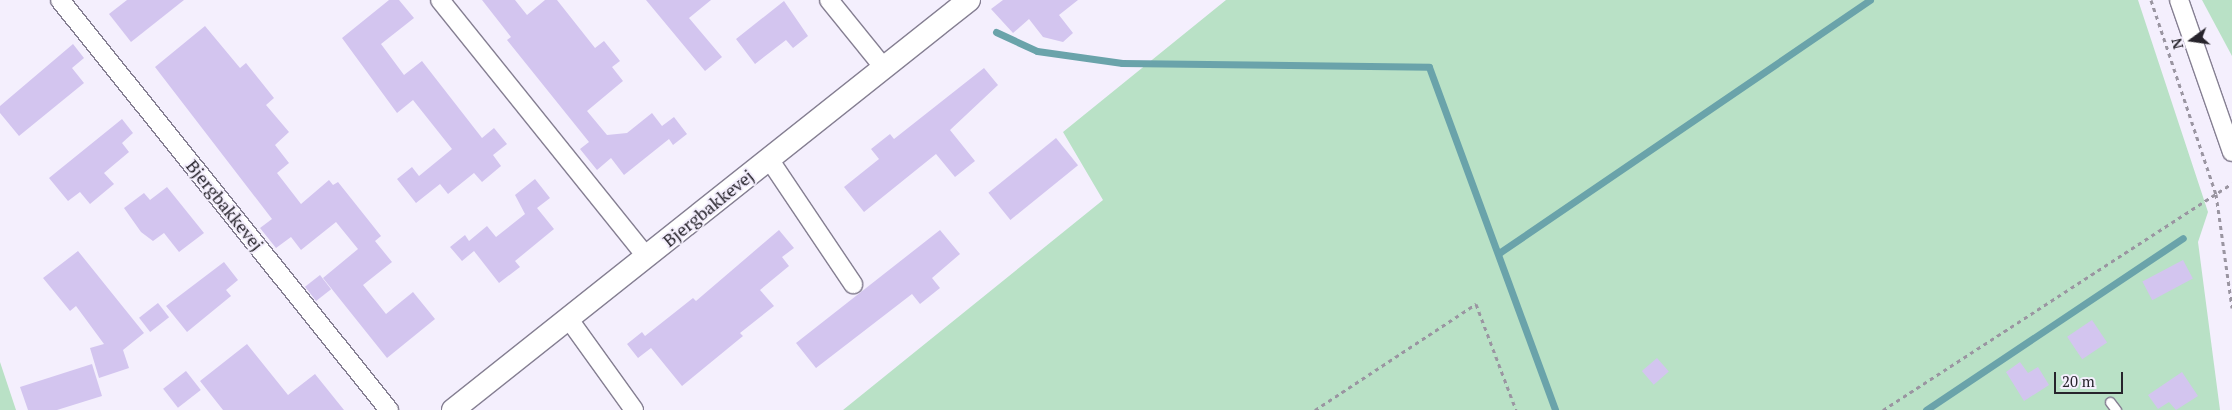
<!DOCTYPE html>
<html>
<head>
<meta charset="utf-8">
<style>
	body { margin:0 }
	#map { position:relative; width:2232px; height:410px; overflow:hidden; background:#f4effd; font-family:"PT Serif",serif }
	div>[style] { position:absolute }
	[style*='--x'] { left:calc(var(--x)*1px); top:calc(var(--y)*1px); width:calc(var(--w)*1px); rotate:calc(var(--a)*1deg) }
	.green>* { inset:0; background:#b9e1c6 }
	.stream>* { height:7px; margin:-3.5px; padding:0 3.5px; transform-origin:3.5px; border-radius:3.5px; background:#6aa3aa }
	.building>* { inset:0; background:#d3c5ef; transform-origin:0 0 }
	.path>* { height:3px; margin-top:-1.5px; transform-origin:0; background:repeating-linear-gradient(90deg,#9a95a1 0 4px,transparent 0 8px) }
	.roads { filter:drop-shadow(1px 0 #857f92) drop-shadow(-1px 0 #857f92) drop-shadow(0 1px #857f92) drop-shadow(0 -1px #857f92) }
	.service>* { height:9px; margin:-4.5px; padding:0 4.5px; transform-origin:4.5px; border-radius:4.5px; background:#fff }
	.minor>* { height:18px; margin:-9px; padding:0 9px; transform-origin:9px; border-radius:9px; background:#fff }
	.tertiary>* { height:22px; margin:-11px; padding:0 11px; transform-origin:11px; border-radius:11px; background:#fff }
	span { translate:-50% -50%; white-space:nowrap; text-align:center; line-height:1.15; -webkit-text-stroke:4px #f4effd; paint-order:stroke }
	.street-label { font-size:18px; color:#27242c }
	.north { position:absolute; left:2167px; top:15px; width:50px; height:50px; -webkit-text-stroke:4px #f4effd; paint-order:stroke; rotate:256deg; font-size:14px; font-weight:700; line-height:20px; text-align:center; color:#27242c }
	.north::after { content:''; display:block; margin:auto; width:18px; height:22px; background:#27242c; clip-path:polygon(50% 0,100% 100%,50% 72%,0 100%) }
	.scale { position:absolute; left:2054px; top:372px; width:69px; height:22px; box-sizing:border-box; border:2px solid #27242c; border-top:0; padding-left:6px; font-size:15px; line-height:18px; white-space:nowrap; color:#27242c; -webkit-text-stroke:4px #f4effd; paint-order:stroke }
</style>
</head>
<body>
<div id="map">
	<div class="green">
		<div style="clip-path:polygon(1226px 0,2138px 0,2208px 212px,2198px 242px,2220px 410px,843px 410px,1103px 200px,1063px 132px)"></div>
		<div style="clip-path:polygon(2202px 0,2232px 0,2232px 56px)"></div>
		<div style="clip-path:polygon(0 362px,16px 410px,0 410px)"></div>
	</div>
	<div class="stream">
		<div style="--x:996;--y:32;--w:45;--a:24.9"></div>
		<div style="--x:1037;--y:51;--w:86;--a:8"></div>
		<div style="--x:1122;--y:63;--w:307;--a:0.7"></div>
		<div style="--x:1429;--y:67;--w:365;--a:69.8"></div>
		<div style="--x:1499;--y:253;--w:449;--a:-34.3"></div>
		<div style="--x:1926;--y:410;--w:309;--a:-33.8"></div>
	</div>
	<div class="building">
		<div style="clip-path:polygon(127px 0,184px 0,131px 42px,109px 14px)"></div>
		<div style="clip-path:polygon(389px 0,399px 0,414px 18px,381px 44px,404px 75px,422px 61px,482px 138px,494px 128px,507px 144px,493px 155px,501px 166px,482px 182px,474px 173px,448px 194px,440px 184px,416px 203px,397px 179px,412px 167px,419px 176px,452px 149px,413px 100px,397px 113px,342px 38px)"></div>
		<div style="clip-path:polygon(482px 0,515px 0,527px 15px,545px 0,557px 0,595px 48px,604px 41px,620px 61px,612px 67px,623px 81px,587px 111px,607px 135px,627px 133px,652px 113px,662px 126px,674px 117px,687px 134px,673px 145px,669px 139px,624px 175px,611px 158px,597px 170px,580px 149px,589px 142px,507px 40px,511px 37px)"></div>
		<div style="clip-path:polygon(646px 0,711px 0,689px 18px,722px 57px,705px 71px)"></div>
		<div style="clip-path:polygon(1003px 0,1078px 0,1059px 15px,1073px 33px,1063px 42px,1043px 37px,1029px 19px,1013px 33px,991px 9px)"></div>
		<div style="clip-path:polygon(784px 1px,808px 36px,793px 48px,786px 40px,755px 64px,736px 39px)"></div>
		<div style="clip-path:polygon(205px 26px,240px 68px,246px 63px,274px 98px,266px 105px,289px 132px,275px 145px,289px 163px,277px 173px,301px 204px,329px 180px,333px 185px,338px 182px,381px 236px,375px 241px,392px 262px,363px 285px,386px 314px,413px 292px,435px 319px,387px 358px,323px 278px,358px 249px,336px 222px,301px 250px,291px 237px,276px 248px,260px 228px,272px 219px,155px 67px)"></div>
		<div style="clip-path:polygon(73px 44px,84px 58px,72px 68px,84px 83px,19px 136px,0 113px,0 106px)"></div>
		<div style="clip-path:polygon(984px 68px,998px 85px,950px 130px,975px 161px,955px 177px,936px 154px,864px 212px,844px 187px,879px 159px,871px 149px,890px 134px,894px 139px)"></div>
		<div style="clip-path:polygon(122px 119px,133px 133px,122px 143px,129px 152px,104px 173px,114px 184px,90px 204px,80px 192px,68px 201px,49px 178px)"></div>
		<div style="left:1056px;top:138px;width:35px;height:87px;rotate:51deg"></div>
		<div style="clip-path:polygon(535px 179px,550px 198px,537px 208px,554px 229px,515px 261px,520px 267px,499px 283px,474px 251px,462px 261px,450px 247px,465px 235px,469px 241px,487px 226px,496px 237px,525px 214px,515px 195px)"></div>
		<div style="clip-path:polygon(167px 187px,204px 233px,179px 252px,164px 233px,153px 241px,141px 232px,124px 208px,144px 193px,150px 200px)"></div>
		<div style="clip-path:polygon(779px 230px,794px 248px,782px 257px,789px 266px,760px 290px,774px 306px,740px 333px,743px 336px,682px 386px,651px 348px,638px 358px,627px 344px,642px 332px,645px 336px,693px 298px,696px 301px)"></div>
		<div style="clip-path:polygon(940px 230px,960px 254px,932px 278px,940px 288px,920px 304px,912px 294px,816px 368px,796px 343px)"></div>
		<div style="clip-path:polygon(78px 251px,144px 333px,123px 350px,129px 368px,99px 378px,90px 348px,104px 344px,76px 306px,70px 311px,43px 278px)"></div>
		<div style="left:2183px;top:260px;width:21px;height:46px;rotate:62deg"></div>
		<div style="clip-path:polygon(224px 262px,238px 280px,226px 290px,231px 296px,187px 332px,166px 306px)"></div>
		<div style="left:320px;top:275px;width:18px;height:19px;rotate:52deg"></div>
		<div style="left:158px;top:303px;width:18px;height:24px;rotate:52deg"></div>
		<div style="left:2092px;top:320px;width:27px;height:30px;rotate:56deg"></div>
		<div style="clip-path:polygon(247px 344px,288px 395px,315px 374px,344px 410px,223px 410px,200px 381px)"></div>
		<div style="left:1657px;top:358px;width:18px;height:20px;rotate:49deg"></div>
		<div style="clip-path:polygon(2020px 362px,2028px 373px,2038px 367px,2049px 385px,2024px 401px,2006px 372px)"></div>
		<div style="clip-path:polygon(92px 364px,102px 396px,57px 410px,28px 410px,20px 387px)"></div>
		<div style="left:186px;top:371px;width:24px;height:29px;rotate:52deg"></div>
		<div style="clip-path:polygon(2182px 372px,2198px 396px,2176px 410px,2169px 402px,2158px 409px,2148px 395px)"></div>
	</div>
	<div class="path">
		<div style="--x:2151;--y:0;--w:205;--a:71.5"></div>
		<div style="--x:2216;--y:194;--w:115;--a:82"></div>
		<div style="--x:1315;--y:410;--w:193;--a:-33.4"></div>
		<div style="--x:1476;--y:304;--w:113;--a:69.3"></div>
		<div style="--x:1883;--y:410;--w:416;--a:-33"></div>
	</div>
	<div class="roads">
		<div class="service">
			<div style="--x:2110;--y:402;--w:10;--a:53"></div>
		</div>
		<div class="minor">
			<div style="--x:60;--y:0;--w:526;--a:51.26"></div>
			<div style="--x:440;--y:0;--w:330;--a:51.2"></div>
			<div style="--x:829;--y:0;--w:87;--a:51"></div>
			<div style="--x:2179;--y:0;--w:161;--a:70.8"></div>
			<div style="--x:769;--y:159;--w:151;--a:56.1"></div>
			<div style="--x:568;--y:318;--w:113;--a:54.3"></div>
		</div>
		<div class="tertiary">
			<div style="--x:453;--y:410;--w:659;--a:-38.47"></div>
		</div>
	</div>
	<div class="street-label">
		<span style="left:225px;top:205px;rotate:51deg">Bjergbakkevej</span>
		<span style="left:708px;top:208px;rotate:-39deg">Bjergbakkevej</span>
	</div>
	<div class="north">N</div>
	<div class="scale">20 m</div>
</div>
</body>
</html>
